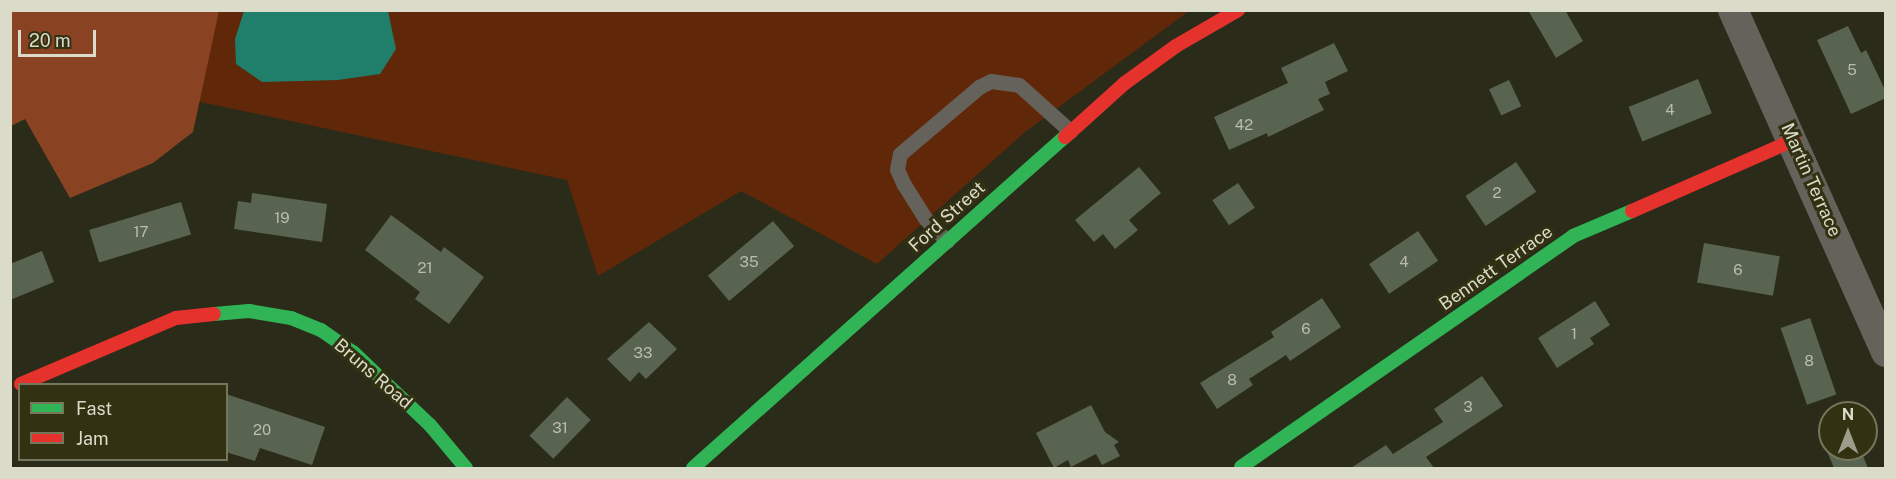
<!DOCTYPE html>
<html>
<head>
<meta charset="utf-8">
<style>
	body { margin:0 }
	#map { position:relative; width:1896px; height:479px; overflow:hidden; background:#2b2b1a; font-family:"Public Sans",sans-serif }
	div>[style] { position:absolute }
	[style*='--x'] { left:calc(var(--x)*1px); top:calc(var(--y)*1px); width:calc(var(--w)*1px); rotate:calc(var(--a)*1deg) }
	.green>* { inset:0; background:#602708 }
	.forest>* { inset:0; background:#8a4322 }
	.water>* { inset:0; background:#207f6a }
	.building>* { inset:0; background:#58644f; transform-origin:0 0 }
	.lane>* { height:15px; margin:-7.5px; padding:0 7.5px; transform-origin:7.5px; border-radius:7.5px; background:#65625b }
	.street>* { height:30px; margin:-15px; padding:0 15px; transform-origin:15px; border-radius:15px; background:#65625b }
	.fast>* { height:14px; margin:-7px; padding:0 7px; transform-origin:7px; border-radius:7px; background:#30b455 }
	.jam>* { height:14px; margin:-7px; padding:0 7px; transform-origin:7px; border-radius:7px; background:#e5322d }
	span { translate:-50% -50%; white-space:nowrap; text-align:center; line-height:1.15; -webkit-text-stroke:6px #323213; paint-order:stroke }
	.number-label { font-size:15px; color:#babdab }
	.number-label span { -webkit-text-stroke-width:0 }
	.street-label { font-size:18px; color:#dbdbca }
	.frame { position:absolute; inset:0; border:12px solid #dbdbca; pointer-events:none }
	.legend { position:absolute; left:18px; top:383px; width:210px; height:78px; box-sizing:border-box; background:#323213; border:2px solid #76765c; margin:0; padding:8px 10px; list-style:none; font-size:18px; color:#dbdbca }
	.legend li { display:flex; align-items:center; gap:12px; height:30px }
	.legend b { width:30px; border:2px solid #76765c }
	.north { position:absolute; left:1818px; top:401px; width:60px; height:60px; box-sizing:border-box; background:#323213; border:2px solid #76765c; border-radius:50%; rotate:0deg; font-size:16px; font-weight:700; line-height:24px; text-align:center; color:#dbdbca }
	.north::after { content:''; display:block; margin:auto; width:21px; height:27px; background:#9d9d8c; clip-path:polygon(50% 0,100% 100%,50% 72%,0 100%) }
	.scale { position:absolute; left:18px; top:30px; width:78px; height:27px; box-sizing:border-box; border:3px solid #dbdbca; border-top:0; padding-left:8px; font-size:18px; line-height:21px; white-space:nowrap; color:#dbdbca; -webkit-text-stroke:4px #323213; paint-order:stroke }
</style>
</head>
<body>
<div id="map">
	<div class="green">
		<div style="clip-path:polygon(148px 11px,1189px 11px,1025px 132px,877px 264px,741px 191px,598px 276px,567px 180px,173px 96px)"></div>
	</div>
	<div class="forest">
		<div style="clip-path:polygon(11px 10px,219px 11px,193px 132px,153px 163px,70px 198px,25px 119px,11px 126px)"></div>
	</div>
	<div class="water">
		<div style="clip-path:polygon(244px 11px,388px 11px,396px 49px,380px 74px,338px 80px,262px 82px,236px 64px,235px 39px)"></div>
	</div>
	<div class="building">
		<div style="clip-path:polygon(1528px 10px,1565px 10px,1583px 41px,1556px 58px)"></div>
		<div style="clip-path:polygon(1848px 26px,1861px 53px,1866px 50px,1886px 92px,1886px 98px,1851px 114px,1817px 40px)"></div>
		<div style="clip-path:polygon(1334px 43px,1348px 71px,1325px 82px,1330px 94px,1318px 99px,1324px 110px,1268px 137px,1267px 133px,1229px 150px,1214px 117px,1288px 83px,1281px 68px)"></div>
		<div style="left:1698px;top:79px;width:37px;height:75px;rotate:68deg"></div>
		<div style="left:1509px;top:80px;width:29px;height:22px;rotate:65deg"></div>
		<div style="left:1516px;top:162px;width:36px;height:61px;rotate:56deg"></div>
		<div style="clip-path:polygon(1139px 167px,1161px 193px,1129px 220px,1138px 230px,1115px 249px,1103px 234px,1094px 242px,1075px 220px)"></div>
		<div style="left:1238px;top:183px;width:30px;height:31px;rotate:56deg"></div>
		<div style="clip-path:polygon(252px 193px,327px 204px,322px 242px,234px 229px,238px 201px,251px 203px)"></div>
		<div style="left:181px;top:202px;width:34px;height:96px;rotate:73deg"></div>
		<div style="clip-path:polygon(391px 215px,441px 252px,444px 247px,484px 277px,449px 324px,415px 299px,420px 292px,365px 250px)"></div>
		<div style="left:773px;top:221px;width:33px;height:85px;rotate:50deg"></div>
		<div style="left:1418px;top:231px;width:36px;height:59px;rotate:56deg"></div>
		<div style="left:1704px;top:243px;width:77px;height:40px;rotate:10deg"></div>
		<div style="clip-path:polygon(42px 251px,54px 282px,10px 300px,10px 264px)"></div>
		<div style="clip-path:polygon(1322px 298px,1341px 327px,1290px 361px,1286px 355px,1249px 379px,1253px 385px,1217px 409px,1200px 383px,1274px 337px,1271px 332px)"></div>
		<div style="clip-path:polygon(1595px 301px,1610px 325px,1590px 338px,1594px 344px,1557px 368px,1538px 338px)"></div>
		<div style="left:1810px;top:318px;width:81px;height:31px;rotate:71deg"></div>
		<div style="clip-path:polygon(649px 322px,677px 349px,646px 379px,639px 372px,630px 382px,607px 359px)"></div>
		<div style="clip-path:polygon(1482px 376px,1503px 406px,1426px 457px,1434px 468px,1351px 468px,1386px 445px,1393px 454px,1443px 422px,1434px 409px)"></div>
		<div style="clip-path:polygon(226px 394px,325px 427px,312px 465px,260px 448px,255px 461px,226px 452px)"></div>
		<div style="left:567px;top:397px;width:33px;height:54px;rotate:44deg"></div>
		<div style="clip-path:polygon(1091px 405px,1105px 432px,1119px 442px,1114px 445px,1120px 456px,1102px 465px,1096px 454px,1071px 467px,1068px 460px,1054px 468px,1036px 433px)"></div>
		<div style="clip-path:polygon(1826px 449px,1860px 449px,1868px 468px,1834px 468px)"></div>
	</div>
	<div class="lane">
		<div style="--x:947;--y:241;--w:32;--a:-134"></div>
		<div style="--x:925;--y:218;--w:39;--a:-122"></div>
		<div style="--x:904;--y:185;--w:17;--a:-114"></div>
		<div style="--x:897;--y:169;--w:15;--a:-79"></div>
		<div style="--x:900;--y:154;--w:104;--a:-40.3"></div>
		<div style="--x:979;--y:87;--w:13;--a:-27"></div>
		<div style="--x:991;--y:81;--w:28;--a:8"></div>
		<div style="--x:1019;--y:85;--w:69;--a:42"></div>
	</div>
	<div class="street">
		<div style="--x:1733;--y:10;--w:375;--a:65.9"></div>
	</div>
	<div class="fast">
		<div style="--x:214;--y:314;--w:35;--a:-5"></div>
		<div style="--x:249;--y:311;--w:43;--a:9.5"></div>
		<div style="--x:291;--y:318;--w:32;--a:22"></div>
		<div style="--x:321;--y:330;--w:39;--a:35"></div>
		<div style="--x:353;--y:352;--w:106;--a:43.5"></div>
		<div style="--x:430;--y:425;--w:56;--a:50.1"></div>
		<div style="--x:1241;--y:467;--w:404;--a:-34.8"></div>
		<div style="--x:1573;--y:236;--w:64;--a:-23"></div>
		<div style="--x:693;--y:468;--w:498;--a:-41.7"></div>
	</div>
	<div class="jam">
		<div style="--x:1065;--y:137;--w:81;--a:-42"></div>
		<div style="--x:1125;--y:83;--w:63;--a:-36"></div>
		<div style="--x:1176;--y:46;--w:72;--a:-30.1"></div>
		<div style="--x:1632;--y:211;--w:177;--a:-23.7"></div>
		<div style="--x:21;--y:384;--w:168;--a:-23.1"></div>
		<div style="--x:176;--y:318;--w:38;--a:-6"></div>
	</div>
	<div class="number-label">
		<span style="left:1852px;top:70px">5</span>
		<span style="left:1670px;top:110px">4</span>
		<span style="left:1244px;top:125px">42</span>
		<span style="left:1497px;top:193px">2</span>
		<span style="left:282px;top:218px">19</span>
		<span style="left:141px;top:232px">17</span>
		<span style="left:749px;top:262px">35</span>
		<span style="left:1404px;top:262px">4</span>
		<span style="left:425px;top:268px">21</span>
		<span style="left:1738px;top:270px">6</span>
		<span style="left:1306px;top:329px">6</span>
		<span style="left:1574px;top:334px">1</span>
		<span style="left:643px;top:353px">33</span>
		<span style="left:1809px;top:361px">8</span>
		<span style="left:1232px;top:380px">8</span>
		<span style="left:1468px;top:407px">3</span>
		<span style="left:560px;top:428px">31</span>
		<span style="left:262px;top:430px">20</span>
	</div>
	<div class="street-label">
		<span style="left:1811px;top:180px;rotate:66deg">Martin Terrace</span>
		<span style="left:947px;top:217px;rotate:-42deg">Ford Street</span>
		<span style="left:1496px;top:268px;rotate:-35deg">Bennett Terrace</span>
		<span style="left:373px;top:374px;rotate:41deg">Bruns Road</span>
	</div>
	<div class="frame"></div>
	<ul class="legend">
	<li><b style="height:8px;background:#30b455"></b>Fast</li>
	<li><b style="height:8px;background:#e5322d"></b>Jam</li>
	</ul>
	<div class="north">N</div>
	<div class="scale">20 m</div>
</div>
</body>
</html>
